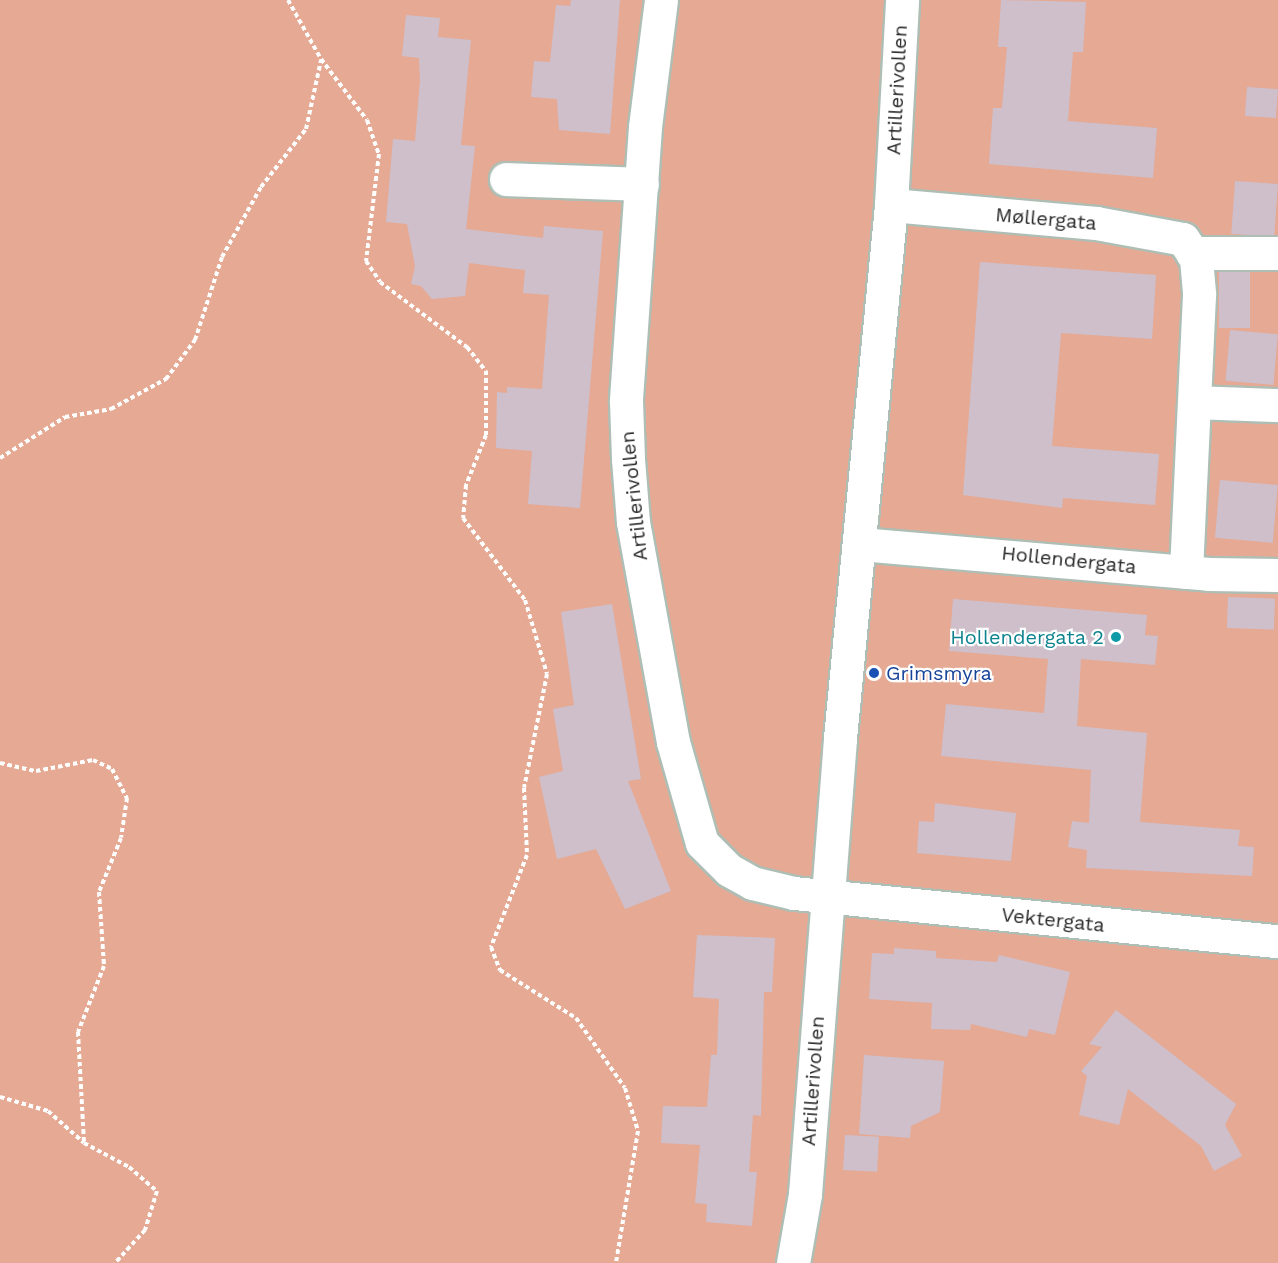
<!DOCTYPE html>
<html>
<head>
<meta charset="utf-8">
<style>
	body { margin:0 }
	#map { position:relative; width:1278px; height:1263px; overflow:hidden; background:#ecdae9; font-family:"Work Sans",sans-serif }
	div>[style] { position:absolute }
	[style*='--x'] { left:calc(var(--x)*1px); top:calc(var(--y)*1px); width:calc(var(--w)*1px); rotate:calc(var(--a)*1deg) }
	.green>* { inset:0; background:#e5a994; transform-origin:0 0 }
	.building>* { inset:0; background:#cebfcb; transform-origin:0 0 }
	.path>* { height:4px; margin-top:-2px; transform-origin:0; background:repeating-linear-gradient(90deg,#fff 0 4.5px,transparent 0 7.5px) }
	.roads { filter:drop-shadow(2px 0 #aebeb4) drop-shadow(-2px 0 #aebeb4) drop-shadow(0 2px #aebeb4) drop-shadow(0 -2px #aebeb4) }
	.minor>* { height:33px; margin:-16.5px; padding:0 16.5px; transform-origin:16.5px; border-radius:16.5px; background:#fff }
	.dots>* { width:16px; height:16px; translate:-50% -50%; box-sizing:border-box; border:3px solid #fff; border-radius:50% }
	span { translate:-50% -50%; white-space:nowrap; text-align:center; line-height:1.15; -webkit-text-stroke:4.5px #fff; paint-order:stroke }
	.street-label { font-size:20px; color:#292929 }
	.culture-label { font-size:20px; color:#0d838f }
	.right { translate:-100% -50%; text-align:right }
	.transit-label { font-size:20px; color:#164399 }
	.left { translate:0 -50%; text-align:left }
</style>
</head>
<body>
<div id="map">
	<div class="green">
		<div style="left:0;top:0;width:1278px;height:1263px"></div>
	</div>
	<div class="building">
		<div style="clip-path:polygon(571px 0,620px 0,610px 134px,559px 130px,557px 99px,531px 97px,534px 61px,550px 62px,556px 5px,570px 6px)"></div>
		<div style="clip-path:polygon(1001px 0,1086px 2px,1083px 52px,1073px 52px,1068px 121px,1157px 128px,1153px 178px,989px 164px,993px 108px,1002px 108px,1007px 47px,998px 47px)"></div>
		<div style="clip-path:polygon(406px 15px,440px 18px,438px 37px,471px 40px,461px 145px,475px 146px,466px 229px,543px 238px,544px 226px,603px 231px,580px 508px,528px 504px,532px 451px,496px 448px,497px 392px,507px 393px,507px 387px,542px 389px,549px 295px,523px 293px,525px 270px,469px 263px,465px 296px,432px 299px,421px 286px,411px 284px,415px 266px,407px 224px,386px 222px,393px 139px,415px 141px,420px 80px,419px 58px,402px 56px)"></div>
		<div style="left:1247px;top:87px;width:31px;height:29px;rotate:4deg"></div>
		<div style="left:1235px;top:181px;width:43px;height:53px;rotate:4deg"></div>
		<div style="clip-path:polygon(980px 262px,1156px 275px,1152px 339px,1061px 333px,1052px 446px,1159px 454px,1155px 505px,1063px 498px,1062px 508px,963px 495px)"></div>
		<div style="left:1219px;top:272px;width:31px;height:56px"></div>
		<div style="left:1230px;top:330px;width:48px;height:51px;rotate:5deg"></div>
		<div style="left:1220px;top:480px;width:58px;height:58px;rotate:5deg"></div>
		<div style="left:1228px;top:597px;width:47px;height:31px;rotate:2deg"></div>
		<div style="clip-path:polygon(953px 599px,1147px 615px,1145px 635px,1158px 636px,1155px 665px,1081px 659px,1077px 726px,1147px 733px,1140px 822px,1240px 830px,1238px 846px,1254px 847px,1252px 876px,1086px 868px,1087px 850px,1068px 847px,1072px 821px,1089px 823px,1091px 770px,941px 756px,946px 704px,1044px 713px,1048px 659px,949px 651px)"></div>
		<div style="clip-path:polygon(612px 604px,641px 779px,628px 781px,671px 891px,625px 909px,596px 849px,557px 859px,539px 777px,563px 771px,553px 709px,574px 705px,561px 612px)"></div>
		<div style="clip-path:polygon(935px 803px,1016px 813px,1011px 861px,917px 853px,919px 821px,934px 822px)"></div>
		<div style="clip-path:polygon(697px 935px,775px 938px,772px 992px,764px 992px,761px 1116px,753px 1115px,749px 1172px,757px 1172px,752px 1226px,706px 1222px,707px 1204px,695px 1203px,700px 1145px,661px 1143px,663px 1106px,707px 1107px,711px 1055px,717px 1055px,719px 999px,693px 997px)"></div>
		<div style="clip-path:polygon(894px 948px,936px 951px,936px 958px,997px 962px,999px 955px,1070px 972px,1055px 1035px,1029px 1029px,1027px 1037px,971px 1024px,970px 1030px,931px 1029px,932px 1003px,869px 999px,872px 953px,894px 954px)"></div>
		<div style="clip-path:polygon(1116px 1010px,1236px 1104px,1225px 1125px,1242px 1156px,1214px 1171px,1201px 1146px,1128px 1089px,1119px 1125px,1079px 1115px,1087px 1076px,1081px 1071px,1102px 1047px,1089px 1044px)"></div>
		<div style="clip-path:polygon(864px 1055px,944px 1061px,940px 1112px,911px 1126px,910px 1138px,859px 1134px)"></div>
		<div style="left:845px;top:1135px;width:34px;height:35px;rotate:3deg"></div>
	</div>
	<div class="path">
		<div style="--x:288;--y:0;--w:68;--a:60.8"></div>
		<div style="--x:321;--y:59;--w:76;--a:53"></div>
		<div style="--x:367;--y:120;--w:36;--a:71"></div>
		<div style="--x:379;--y:154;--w:108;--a:96.9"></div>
		<div style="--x:366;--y:261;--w:25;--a:56"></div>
		<div style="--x:380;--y:282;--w:109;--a:36.8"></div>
		<div style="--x:467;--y:347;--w:31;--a:52"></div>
		<div style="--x:486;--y:371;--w:64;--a:90"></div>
		<div style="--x:486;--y:435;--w:54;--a:111.8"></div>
		<div style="--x:466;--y:485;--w:33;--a:95"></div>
		<div style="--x:463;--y:518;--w:103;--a:52.9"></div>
		<div style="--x:525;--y:600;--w:77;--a:73.4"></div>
		<div style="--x:547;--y:674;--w:116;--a:101.4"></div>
		<div style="--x:524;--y:788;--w:67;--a:87.4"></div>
		<div style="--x:527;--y:855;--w:99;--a:111.4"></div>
		<div style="--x:491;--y:947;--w:25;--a:69"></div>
		<div style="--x:500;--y:970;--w:90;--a:32.3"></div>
		<div style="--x:576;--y:1018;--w:85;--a:55"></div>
		<div style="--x:625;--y:1088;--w:45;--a:73.2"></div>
		<div style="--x:638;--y:1131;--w:134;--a:99.5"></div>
		<div style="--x:0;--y:458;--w:77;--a:-32.2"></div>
		<div style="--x:65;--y:417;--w:47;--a:-9.9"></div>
		<div style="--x:111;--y:409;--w:63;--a:-28.6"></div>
		<div style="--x:166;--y:379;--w:49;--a:-53.4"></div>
		<div style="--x:195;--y:340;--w:87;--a:-72"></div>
		<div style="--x:222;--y:257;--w:80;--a:-60.9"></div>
		<div style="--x:261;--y:187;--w:73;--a:-52.2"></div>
		<div style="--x:306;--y:129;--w:71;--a:-77.7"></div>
		<div style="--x:0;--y:763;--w:37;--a:13"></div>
		<div style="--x:36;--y:771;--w:58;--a:-10.9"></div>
		<div style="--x:93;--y:760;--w:21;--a:25"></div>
		<div style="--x:112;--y:769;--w:33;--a:63"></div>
		<div style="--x:127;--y:798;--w:40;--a:98.5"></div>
		<div style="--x:121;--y:838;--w:58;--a:112.2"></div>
		<div style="--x:99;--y:892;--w:74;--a:86.1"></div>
		<div style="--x:104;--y:966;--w:71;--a:111.5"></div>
		<div style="--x:78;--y:1032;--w:111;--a:86.9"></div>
		<div style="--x:0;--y:1097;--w:50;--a:16.3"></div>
		<div style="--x:48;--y:1111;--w:48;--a:41.6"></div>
		<div style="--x:84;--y:1143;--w:51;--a:28.1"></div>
		<div style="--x:129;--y:1167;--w:37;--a:41"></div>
		<div style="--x:157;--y:1191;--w:41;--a:107.1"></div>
		<div style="--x:145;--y:1230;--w:45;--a:132.3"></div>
	</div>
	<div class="roads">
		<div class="minor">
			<div style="--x:661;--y:0;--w:128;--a:97.2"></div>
			<div style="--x:645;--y:127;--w:275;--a:94"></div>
			<div style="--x:626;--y:401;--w:58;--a:88"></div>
			<div style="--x:628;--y:459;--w:63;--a:85.5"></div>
			<div style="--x:633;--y:522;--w:224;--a:79.7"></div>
			<div style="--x:673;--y:742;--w:105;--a:74"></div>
			<div style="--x:702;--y:843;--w:38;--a:45"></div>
			<div style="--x:729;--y:870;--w:26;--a:29"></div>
			<div style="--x:752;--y:883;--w:43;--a:13.4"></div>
			<div style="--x:794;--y:893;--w:486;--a:5.7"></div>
			<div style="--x:506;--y:179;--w:136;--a:2.1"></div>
			<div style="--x:891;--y:205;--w:206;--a:5"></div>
			<div style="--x:1096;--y:223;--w:88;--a:10.4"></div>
			<div style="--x:1183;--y:239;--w:23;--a:56"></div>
			<div style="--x:1196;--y:258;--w:37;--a:85"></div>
			<div style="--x:1199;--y:295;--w:277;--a:92.7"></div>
			<div style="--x:1192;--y:253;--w:86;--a:0"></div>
			<div style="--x:1195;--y:402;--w:83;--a:2.1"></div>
			<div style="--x:860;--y:544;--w:350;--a:4.9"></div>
			<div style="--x:1209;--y:574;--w:69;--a:0.8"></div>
			<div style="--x:793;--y:1263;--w:70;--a:-80.1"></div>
			<div style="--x:805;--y:1194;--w:457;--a:-85.6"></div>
			<div style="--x:840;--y:738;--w:535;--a:-84.53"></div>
			<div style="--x:891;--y:205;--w:205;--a:-86.9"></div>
		</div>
	</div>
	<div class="dots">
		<div style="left:1116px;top:637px;background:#0f9aa8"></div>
		<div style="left:874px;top:673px;background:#1a4fb4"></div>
	</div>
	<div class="street-label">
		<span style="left:897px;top:90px;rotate:-87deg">Artillerivollen</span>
		<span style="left:1046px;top:219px;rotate:5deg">Møllergata</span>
		<span style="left:634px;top:496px;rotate:-96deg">Artillerivollen</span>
		<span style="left:1069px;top:560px;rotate:6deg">Hollendergata</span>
		<span style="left:1053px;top:920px;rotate:6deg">Vektergata</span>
		<span style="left:813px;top:1081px;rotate:-86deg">Artillerivollen</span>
	</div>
	<div class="culture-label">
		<span class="right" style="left:1104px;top:637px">Hollendergata 2</span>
	</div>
	<div class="transit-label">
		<span class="left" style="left:886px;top:673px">Grimsmyra</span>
	</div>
</div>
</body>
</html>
